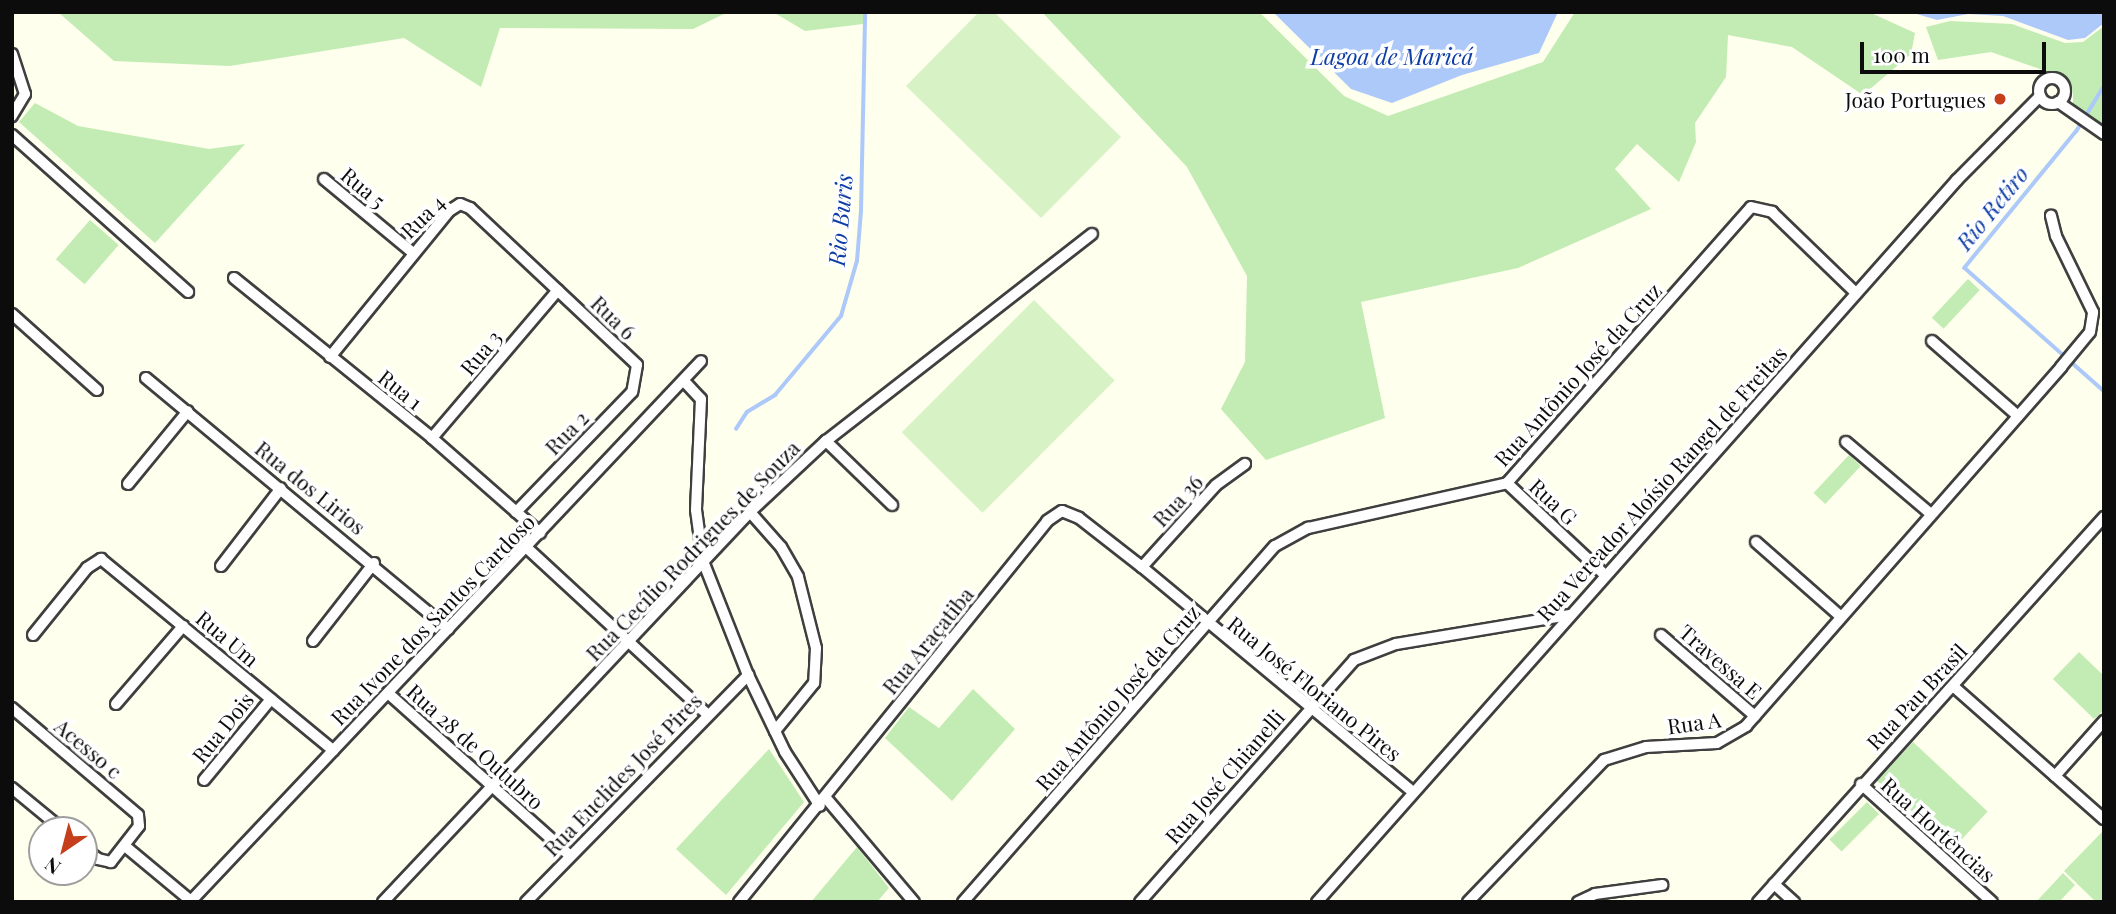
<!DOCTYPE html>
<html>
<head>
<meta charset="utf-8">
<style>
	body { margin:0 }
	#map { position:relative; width:2116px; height:914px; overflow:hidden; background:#feffec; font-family:"Playfair Display",serif }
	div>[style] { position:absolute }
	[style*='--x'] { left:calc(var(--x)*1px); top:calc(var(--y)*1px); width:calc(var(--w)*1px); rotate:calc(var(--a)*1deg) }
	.green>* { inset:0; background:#c2ecb3; transform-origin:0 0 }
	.pitch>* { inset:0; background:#d7f2c5; transform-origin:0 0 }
	.water>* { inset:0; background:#adc9fa }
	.stream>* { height:3.5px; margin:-1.75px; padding:0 1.75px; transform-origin:1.75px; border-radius:1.75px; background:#adc9fa }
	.roads { filter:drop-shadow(2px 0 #3f3f3f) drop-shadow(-2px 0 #3f3f3f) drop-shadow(0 2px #3f3f3f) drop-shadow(0 -2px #3f3f3f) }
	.minor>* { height:10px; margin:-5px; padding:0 5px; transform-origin:5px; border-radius:5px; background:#fff }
	.minor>.ring { margin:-5px; padding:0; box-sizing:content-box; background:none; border:10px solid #fff; border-radius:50% }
	.dots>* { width:19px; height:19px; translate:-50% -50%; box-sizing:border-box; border:4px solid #fff; border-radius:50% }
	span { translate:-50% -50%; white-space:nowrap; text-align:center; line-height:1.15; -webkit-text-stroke:7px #fff; paint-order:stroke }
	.poi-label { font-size:21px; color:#0c0c0c }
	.right { translate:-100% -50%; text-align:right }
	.street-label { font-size:21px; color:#0c0c0c }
	.water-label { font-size:23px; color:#0e3da6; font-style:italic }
	.frame { position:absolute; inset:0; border:14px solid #0c0c0c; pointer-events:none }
	.north { position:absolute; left:28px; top:816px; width:70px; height:70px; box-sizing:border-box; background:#fff; border:2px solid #9e9e9e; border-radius:50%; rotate:215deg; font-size:19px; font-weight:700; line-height:28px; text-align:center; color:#0c0c0c }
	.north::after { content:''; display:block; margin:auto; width:24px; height:32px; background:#c53f1c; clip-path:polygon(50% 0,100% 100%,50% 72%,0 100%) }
	.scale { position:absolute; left:1860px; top:42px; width:186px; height:32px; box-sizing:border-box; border:4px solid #0c0c0c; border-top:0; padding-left:9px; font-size:21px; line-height:24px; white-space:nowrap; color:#0c0c0c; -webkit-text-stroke:5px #fff; paint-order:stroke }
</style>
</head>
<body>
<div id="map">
	<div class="green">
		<div style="clip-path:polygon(58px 12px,728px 12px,693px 29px,500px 28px,481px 87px,404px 38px,230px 66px,114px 61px)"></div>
		<div style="clip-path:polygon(773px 12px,865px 12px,863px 24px,805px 31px)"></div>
		<div style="clip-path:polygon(1042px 12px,1259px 12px,1344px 96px,1388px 116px,1543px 62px,1575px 12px,1869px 12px,1915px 33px,1911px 54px,1863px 95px,1792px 47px,1728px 35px,1726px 77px,1695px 123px,1696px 142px,1679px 182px,1637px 144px,1615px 169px,1651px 209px,1518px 268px,1361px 302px,1385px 418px,1266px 460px,1221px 409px,1245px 362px,1247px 276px,1187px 167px)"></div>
		<div style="clip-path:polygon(1950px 21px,2012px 24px,2065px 43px,2083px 42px,2104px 26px,2104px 125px,2073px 110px,2073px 94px,2066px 78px,1991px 52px,1938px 60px,1926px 27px)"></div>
		<div style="clip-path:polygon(35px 103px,78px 126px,209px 149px,245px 144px,155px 243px,19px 122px)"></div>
		<div style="left:90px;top:220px;width:38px;height:52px;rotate:41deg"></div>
		<div style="left:1968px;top:279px;width:16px;height:53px;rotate:43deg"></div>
		<div style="left:1849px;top:455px;width:16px;height:52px;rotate:43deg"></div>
		<div style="clip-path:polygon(2079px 652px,2104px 676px,2104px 710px,2094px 719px,2053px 679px)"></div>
		<div style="clip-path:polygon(973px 689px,1015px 729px,952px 801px,885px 738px,909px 707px,939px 728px)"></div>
		<div style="left:1913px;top:742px;width:102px;height:53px;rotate:43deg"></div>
		<div style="clip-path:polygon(769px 749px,804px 802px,726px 895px,676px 849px)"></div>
		<div style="left:1867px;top:802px;width:17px;height:53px;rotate:45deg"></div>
		<div style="clip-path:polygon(2104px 830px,2104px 902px,2096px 902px,2064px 871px)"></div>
		<div style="clip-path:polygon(857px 847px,889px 888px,877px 902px,811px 902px)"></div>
		<div style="clip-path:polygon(2063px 873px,2075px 885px,2059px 902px,2036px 902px)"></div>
	</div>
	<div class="pitch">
		<div style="clip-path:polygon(979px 12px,994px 12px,1121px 137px,1041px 218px,906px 86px)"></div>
		<div style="left:1034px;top:300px;width:114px;height:187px;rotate:45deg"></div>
	</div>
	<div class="water">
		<div style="clip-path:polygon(1273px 12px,1558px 12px,1539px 53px,1462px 75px,1392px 103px,1351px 89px)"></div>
		<div style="clip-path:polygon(1910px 12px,2104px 12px,2104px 23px,2085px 38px,2068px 40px,2003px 16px,1968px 14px,1937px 20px)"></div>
	</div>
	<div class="stream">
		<div style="--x:2104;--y:87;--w:52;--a:121.5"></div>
		<div style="--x:2077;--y:131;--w:177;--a:129.3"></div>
		<div style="--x:1965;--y:268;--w:186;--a:41.5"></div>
		<div style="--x:736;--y:429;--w:20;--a:-57"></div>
		<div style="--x:747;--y:412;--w:33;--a:-31"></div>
		<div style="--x:775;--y:395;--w:103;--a:-50.1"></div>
		<div style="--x:841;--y:316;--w:57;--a:-73.8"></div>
		<div style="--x:857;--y:261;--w:50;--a:-85.4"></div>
		<div style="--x:861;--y:211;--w:199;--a:-88.8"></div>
	</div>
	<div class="roads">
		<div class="minor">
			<div style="--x:12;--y:54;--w:42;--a:72"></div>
			<div style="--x:25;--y:94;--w:26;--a:121"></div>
			<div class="ring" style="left:2039px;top:78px;width:16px;height:16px"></div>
			<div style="--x:2058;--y:102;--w:56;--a:34.8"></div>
			<div style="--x:12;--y:135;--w:236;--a:41.7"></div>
			<div style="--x:324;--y:179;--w:114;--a:39.7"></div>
			<div style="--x:234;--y:278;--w:255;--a:38.9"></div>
			<div style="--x:432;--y:438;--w:144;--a:41.3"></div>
			<div style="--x:12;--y:314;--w:114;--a:41.8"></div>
			<div style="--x:1932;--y:341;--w:114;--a:41.1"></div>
			<div style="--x:330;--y:357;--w:188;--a:-50.8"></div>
			<div style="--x:449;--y:211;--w:13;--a:-32"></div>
			<div style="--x:460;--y:204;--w:11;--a:22"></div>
			<div style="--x:470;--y:208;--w:229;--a:43.2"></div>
			<div style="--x:637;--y:365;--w:27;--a:100"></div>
			<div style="--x:632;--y:392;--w:167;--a:134"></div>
			<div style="--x:146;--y:378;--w:393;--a:39.7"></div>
			<div style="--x:684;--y:381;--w:25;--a:47"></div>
			<div style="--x:701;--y:399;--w:111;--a:92.6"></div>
			<div style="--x:696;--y:510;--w:51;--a:82.2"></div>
			<div style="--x:703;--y:561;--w:123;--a:68.5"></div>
			<div style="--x:748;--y:675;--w:85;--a:64.3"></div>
			<div style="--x:785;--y:752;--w:64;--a:57.1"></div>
			<div style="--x:432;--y:438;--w:194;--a:-49.6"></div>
			<div style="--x:826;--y:441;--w:92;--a:44.1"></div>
			<div style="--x:1846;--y:442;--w:111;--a:40.3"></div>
			<div style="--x:1507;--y:483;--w:134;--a:43.2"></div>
			<div style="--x:128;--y:484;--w:94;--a:-50.6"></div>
			<div style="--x:750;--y:512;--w:47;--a:48.5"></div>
			<div style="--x:781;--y:547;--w:34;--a:60"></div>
			<div style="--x:798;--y:577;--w:73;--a:75.8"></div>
			<div style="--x:816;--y:648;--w:35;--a:93"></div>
			<div style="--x:814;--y:683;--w:62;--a:129.1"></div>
			<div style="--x:1756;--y:542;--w:112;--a:41.4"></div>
			<div style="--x:527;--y:548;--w:245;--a:42.7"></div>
			<div style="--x:221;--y:566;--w:98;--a:-52.4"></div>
			<div style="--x:1142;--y:567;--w:110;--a:-47.9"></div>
			<div style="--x:1216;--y:485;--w:36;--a:-36"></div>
			<div style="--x:33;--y:635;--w:86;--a:-51.1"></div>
			<div style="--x:87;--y:568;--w:17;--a:-33"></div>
			<div style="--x:101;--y:559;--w:301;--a:39.5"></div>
			<div style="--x:1661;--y:635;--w:124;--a:40.8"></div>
			<div style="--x:313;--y:641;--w:99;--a:-52"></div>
			<div style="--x:1953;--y:686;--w:201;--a:41.4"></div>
			<div style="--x:388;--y:693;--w:243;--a:41.8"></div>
			<div style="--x:116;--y:704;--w:103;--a:-49.3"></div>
			<div style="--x:12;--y:708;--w:165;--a:40.3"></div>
			<div style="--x:138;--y:815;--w:11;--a:85"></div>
			<div style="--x:139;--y:826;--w:46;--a:127.9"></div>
			<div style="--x:111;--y:862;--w:13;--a:-167"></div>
			<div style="--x:98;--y:859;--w:18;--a:-142"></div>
			<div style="--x:2055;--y:776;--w:74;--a:-48.3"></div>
			<div style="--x:204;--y:780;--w:105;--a:-50.4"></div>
			<div style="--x:1861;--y:784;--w:176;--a:42"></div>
			<div style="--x:12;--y:788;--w:66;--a:39.5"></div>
			<div style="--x:826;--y:798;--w:136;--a:49.8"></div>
			<div style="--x:125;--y:846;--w:86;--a:39.8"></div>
			<div style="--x:1774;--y:884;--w:27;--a:42"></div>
			<div style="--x:190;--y:902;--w:744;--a:-46.63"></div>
			<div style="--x:383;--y:902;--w:536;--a:-46.74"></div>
			<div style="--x:750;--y:512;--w:104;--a:-43.1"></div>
			<div style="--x:826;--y:441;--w:337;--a:-37.9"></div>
			<div style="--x:526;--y:902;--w:318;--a:-45.6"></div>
			<div style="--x:739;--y:902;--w:490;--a:-51"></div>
			<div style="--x:1047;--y:521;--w:18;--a:-34"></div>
			<div style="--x:1062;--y:511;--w:18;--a:22"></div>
			<div style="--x:1079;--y:518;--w:80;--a:37.9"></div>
			<div style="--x:1142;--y:567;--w:352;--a:39.7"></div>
			<div style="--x:963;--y:902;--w:473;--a:-48.8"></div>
			<div style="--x:1275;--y:546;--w:38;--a:-29"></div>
			<div style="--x:1308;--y:528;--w:204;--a:-12.7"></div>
			<div style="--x:1507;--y:483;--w:368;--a:-48.5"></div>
			<div style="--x:1751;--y:207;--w:22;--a:13"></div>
			<div style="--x:1772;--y:212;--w:117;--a:44"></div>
			<div style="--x:1140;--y:902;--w:323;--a:-48.5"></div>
			<div style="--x:1354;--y:660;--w:45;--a:-20.9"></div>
			<div style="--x:1396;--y:644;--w:175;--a:-9.5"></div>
			<div style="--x:1317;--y:902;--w:965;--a:-48.45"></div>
			<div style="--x:1957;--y:180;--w:118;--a:-45.3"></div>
			<div style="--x:1468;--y:902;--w:197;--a:-46.2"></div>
			<div style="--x:1604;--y:760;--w:44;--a:-17.2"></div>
			<div style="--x:1646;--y:747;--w:71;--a:-3.2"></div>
			<div style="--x:1717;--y:743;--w:34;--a:-30"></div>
			<div style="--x:1746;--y:726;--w:478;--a:-48.7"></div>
			<div style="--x:2061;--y:367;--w:45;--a:-50.4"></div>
			<div style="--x:2090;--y:332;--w:20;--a:-81"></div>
			<div style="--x:2093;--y:312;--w:85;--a:-116"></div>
			<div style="--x:2056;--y:236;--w:21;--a:-104"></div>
			<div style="--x:1578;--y:902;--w:19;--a:-25"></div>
			<div style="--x:1595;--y:894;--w:68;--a:-7.7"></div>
			<div style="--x:1758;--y:902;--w:518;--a:-48.05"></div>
		</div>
	</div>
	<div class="dots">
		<div style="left:2000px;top:99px;background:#c53f1c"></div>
	</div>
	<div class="poi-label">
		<span class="right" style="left:1986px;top:99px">João Portugues</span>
	</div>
	<div class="street-label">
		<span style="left:364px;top:187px;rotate:40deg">Rua 5</span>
		<span style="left:422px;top:216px;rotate:-44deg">Rua 4</span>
		<span style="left:614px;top:317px;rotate:44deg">Rua 6</span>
		<span style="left:480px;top:352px;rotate:-50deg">Rua 3</span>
		<span style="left:1577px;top:374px;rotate:-48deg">Rua Antônio José da Cruz</span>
		<span style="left:401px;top:389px;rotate:39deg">Rua 1</span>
		<span style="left:566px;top:432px;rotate:-46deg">Rua 2</span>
		<span style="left:1661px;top:483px;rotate:-48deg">Rua Vereador Aloísio Rangel de Freitas</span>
		<span style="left:311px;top:487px;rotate:39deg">Rua dos Lirios</span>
		<span style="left:1177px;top:500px;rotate:-47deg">Rua 36</span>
		<span style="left:1554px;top:501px;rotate:43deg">Rua G</span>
		<span style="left:692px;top:550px;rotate:-46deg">Rua Cecílio Rodrigues de Souza</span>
		<span style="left:432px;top:619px;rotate:-46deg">Rua Ivone dos Santos Cardoso</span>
		<span style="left:228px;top:638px;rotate:40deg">Rua Um</span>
		<span style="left:927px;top:640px;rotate:-51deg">Rua Araçatiba</span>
		<span style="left:1721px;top:661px;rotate:41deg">Travessa E</span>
		<span style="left:1315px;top:688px;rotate:39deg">Rua José Floriano Pires</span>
		<span style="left:1916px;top:696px;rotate:-47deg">Rua Pau Brasil</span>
		<span style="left:1117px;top:697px;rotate:-49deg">Rua Antônio José da Cruz</span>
		<span style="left:1694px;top:722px;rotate:-8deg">Rua A</span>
		<span style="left:222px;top:727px;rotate:-51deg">Rua Dois</span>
		<span style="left:476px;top:746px;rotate:42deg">Rua 28 de Outubro</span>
		<span style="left:89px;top:748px;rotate:40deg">Acesso c</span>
		<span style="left:622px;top:774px;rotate:-46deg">Rua Euclides José Pires</span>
		<span style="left:1224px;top:776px;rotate:-49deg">Rua José Chianelli</span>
		<span style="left:1939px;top:829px;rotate:42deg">Rua Hortências</span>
	</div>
	<div class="water-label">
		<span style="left:1392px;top:56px">Lagoa de Maricá</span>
		<span style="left:1992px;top:208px;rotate:-51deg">Rio Retiro</span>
		<span style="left:840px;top:220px;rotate:-85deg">Rio Buris</span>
	</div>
	<div class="frame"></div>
	<div class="north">N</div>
	<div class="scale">100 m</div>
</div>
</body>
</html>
